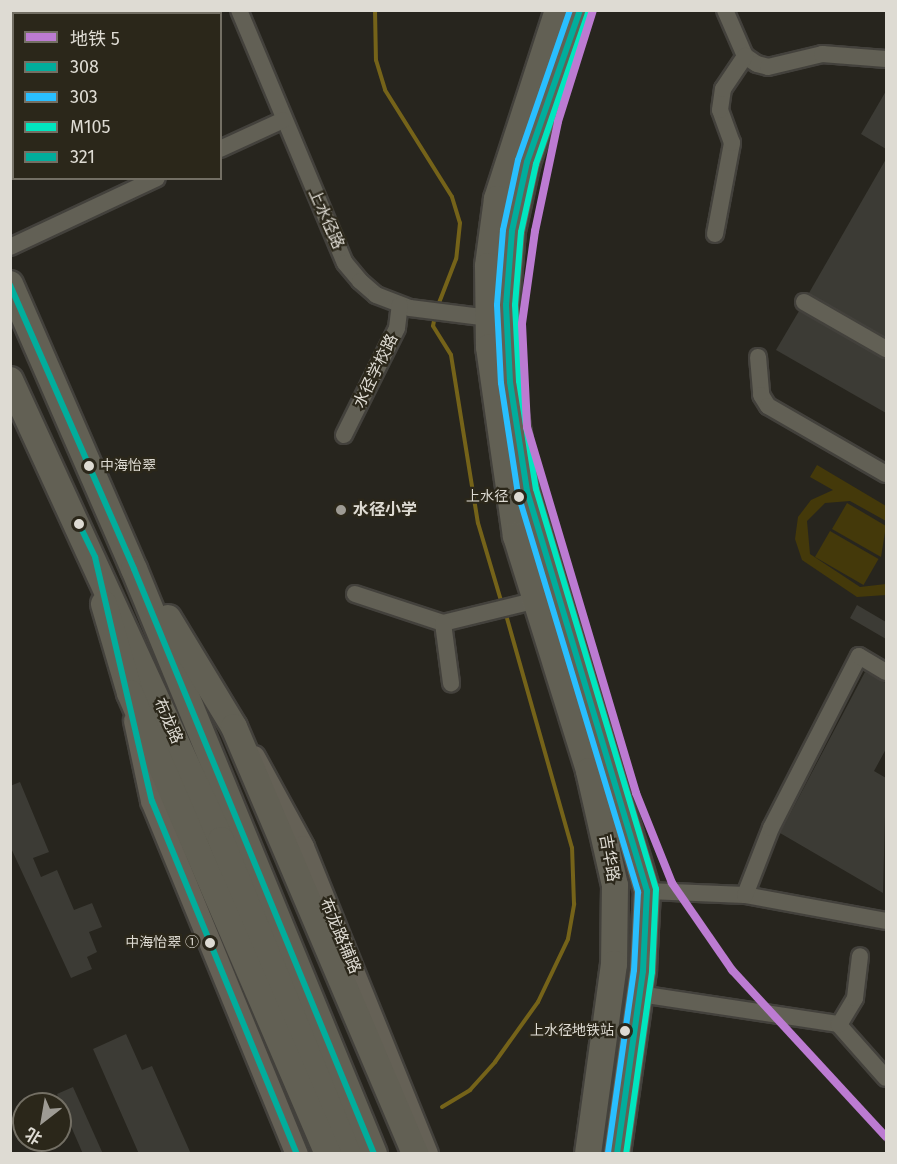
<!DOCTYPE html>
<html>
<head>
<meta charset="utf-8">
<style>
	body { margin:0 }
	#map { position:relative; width:897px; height:1164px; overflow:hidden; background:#27251e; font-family:"Fira Sans","Noto Sans SC",sans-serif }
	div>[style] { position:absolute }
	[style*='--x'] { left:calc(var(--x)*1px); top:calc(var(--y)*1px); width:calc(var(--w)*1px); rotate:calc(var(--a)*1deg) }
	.green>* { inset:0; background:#44390a; transform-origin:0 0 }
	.stream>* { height:4px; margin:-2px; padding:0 2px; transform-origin:2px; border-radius:2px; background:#756319 }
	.building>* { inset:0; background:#3c3b35 }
	.roads { filter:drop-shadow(2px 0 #43413c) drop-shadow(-2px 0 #43413c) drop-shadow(0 2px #43413c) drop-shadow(0 -2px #43413c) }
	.minor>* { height:16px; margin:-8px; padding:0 8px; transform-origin:8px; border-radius:8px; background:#626055 }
	.secondary>* { height:22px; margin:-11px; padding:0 11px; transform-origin:11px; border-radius:11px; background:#656156 }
	.primary>* { height:26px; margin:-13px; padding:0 13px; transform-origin:13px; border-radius:13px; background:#626054 }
	.bus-1>* { height:6px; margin:-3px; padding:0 3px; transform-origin:3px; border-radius:3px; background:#01ad9c }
	.bus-2>* { height:6px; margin:-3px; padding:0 3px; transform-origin:3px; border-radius:3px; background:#29bfff }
	.bus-3>* { height:6px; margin:-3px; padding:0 3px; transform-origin:3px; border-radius:3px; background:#00e6bf }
	.bus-4>* { height:6px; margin:-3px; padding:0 3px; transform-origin:3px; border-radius:3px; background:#01ad9c }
	.metro-1>* { height:8px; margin:-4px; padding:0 4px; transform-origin:4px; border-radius:4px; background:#bc7bd2 }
	.dots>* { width:16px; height:16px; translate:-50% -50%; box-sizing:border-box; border:3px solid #2b271a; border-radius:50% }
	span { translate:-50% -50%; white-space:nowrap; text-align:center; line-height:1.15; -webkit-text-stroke:4.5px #2b271a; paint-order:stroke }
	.bus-label { font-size:14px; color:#dedbd3 }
	.left { translate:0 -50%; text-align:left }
	.right { translate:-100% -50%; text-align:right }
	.street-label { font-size:16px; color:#dedbd3 }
	.poi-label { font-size:16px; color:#dedbd3; font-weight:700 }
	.frame { position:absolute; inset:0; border:12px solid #dedbd3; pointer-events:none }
	.legend { position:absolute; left:12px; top:12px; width:210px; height:168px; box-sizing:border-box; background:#2b271a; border:2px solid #736f64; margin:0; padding:8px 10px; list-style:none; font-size:18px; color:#dedbd3 }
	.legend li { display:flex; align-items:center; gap:12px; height:30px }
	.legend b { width:30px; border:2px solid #736f64 }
	.north { position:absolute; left:12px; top:1092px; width:60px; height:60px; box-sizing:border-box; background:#2b271a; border:2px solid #736f64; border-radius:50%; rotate:211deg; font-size:16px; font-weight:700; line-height:24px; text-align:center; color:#dedbd3 }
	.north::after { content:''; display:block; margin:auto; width:21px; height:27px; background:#9e9b94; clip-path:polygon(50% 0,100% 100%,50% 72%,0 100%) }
</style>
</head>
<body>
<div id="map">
	<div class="green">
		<div style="clip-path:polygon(817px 465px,886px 506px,886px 521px,850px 501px,825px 503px,807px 521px,810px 554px,860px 587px,886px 584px,886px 595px,857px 597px,802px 560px,795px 539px,798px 517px,811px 500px,833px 490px,810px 477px)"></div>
		<div style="clip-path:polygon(847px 503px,886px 526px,881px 557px,832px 529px)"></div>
		<div style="left:830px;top:531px;width:56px;height:30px;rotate:30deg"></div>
	</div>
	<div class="stream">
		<div style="--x:375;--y:10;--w:50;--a:88.9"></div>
		<div style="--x:376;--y:60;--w:31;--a:73"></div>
		<div style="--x:385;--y:90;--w:126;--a:57.9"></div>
		<div style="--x:452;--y:197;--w:27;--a:73"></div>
		<div style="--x:460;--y:223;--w:36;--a:96"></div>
		<div style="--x:456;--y:259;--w:53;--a:111.2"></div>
		<div style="--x:435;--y:315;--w:11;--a:100"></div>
		<div style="--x:433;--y:326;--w:34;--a:58"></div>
		<div style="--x:451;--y:355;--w:170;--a:80.9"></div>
		<div style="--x:478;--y:523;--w:84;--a:73.5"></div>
		<div style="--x:442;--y:1107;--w:33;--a:-31"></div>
		<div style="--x:470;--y:1090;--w:38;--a:-48"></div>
		<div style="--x:495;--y:1062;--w:74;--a:-54.4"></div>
		<div style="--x:538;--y:1002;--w:70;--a:-64.5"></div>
		<div style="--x:568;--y:939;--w:36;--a:-80"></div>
		<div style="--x:574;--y:904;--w:56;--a:-92"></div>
		<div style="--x:572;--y:848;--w:246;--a:-105.8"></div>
	</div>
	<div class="building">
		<div style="clip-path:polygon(886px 91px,886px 149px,861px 134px)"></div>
		<div style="clip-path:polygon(886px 159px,886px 337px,809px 293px)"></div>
		<div style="clip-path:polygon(799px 311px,886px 359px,886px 413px,776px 350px)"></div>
		<div style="clip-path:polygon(857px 605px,886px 622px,886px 639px,850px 618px)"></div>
		<div style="clip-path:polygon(865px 672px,886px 683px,886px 749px,874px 771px,886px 778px,883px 893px,780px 833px)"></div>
		<div style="clip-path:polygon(20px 782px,49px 852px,33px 858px,41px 877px,57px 870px,74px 910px,92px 903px,102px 927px,89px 932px,97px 952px,87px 957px,92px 969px,71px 978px,10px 846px,10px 786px)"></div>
		<div style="clip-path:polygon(126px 1034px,142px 1070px,152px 1066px,191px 1154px,139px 1154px,93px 1049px)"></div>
		<div style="clip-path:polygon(73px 1087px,103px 1154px,83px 1154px,57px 1094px)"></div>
	</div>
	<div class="roads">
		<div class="minor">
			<div style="--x:239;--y:10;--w:274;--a:67.3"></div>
			<div style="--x:345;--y:263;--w:23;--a:50"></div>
			<div style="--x:360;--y:281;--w:21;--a:41"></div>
			<div style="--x:376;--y:295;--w:36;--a:21"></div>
			<div style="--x:410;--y:308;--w:88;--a:7.2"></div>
			<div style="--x:725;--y:10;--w:50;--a:66.5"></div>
			<div style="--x:745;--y:56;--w:14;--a:34"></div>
			<div style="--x:757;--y:64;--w:11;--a:15"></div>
			<div style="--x:768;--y:67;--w:56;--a:-13.5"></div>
			<div style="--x:822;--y:54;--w:64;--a:4.5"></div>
			<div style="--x:220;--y:149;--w:69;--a:-24.7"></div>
			<div style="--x:715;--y:234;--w:93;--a:-79.4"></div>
			<div style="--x:732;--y:143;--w:35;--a:-110"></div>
			<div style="--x:720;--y:110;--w:21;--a:-82"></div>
			<div style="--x:723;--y:89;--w:40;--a:-56"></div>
			<div style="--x:10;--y:247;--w:162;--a:-25.1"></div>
			<div style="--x:804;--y:302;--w:95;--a:29.8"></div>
			<div style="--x:758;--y:357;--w:38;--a:85"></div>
			<div style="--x:761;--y:395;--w:13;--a:58"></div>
			<div style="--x:768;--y:406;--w:136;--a:30"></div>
			<div style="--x:344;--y:435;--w:119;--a:-63.6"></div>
			<div style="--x:397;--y:328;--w:23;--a:-83"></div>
			<div style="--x:355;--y:594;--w:93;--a:18.2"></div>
			<div style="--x:443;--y:623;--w:97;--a:-13.7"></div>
			<div style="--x:443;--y:623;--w:61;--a:82.4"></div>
			<div style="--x:647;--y:891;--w:98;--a:2.3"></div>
			<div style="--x:745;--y:895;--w:143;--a:10.4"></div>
			<div style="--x:745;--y:895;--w:72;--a:-68.8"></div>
			<div style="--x:771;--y:828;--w:193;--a:-62.9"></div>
			<div style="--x:859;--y:656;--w:31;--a:31"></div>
			<div style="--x:640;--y:994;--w:200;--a:8.6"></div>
			<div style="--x:838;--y:1024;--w:72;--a:48.4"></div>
			<div style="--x:839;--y:1025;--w:31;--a:-59"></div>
			<div style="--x:855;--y:998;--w:42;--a:-83.2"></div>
		</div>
		<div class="secondary">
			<div style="--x:135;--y:721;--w:82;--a:78"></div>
			<div style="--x:152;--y:801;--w:382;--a:67.7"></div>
			<div style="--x:254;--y:757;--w:102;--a:61.4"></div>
			<div style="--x:303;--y:847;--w:331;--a:68"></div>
		</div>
		<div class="primary">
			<div style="--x:558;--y:10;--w:199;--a:107.9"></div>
			<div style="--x:497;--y:199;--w:68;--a:97.7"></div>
			<div style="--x:488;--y:266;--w:81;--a:89.3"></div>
			<div style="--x:489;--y:347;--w:191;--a:81.9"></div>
			<div style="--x:516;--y:536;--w:246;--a:72.7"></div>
			<div style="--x:589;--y:771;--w:117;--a:77.2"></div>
			<div style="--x:615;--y:885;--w:79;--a:90.7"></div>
			<div style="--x:614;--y:964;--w:192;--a:97.8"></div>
			<div style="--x:580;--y:10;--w:161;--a:109.2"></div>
			<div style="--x:527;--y:162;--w:71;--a:102.3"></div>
			<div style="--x:512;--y:231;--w:74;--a:94.6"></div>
			<div style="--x:506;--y:305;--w:77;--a:87"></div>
			<div style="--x:510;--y:382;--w:110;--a:81.1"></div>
			<div style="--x:527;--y:491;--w:418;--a:73.3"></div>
			<div style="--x:647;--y:891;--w:80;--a:92.9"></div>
			<div style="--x:643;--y:971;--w:185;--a:98.1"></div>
			<div style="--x:10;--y:284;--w:311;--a:66.5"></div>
			<div style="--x:134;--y:569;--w:632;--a:67.69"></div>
			<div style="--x:10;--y:380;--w:506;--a:65.36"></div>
			<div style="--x:221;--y:840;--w:339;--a:68"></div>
			<div style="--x:104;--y:604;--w:93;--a:73.7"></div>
			<div style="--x:130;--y:693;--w:502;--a:66.76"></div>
			<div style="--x:168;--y:618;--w:127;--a:58.8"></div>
			<div style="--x:234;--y:727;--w:464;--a:67"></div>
		</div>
	</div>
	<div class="bus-1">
		<div style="--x:580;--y:10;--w:161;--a:109.2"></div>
		<div style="--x:527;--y:162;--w:71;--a:102.3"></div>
		<div style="--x:512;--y:231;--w:74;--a:94.6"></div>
		<div style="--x:506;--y:305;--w:77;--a:87"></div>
		<div style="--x:510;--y:382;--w:110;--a:81.1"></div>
		<div style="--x:527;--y:491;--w:418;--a:73.3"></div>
		<div style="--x:647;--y:891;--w:80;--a:92.9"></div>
		<div style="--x:643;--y:971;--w:185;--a:98.1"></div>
	</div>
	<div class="bus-2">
		<div style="--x:570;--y:10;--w:159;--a:109.1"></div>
		<div style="--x:518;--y:160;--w:72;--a:102.1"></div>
		<div style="--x:503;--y:230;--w:75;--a:94.6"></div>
		<div style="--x:497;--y:305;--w:78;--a:87.1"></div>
		<div style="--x:501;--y:383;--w:112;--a:81.3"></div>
		<div style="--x:518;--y:494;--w:416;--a:73.2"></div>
		<div style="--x:638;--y:892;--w:78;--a:92.9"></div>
		<div style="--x:634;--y:970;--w:185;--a:98.1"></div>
	</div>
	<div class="bus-3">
		<div style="--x:588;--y:13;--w:160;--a:109"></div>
		<div style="--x:536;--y:164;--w:70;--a:102.4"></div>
		<div style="--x:521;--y:232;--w:73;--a:94.7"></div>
		<div style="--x:515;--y:305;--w:76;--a:87"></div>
		<div style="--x:519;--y:381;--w:109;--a:81.1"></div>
		<div style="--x:536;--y:489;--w:418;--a:73.3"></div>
		<div style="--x:656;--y:889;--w:83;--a:92.8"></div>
		<div style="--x:652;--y:972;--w:184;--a:98.1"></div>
	</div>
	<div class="bus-4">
		<div style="--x:10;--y:285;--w:310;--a:66.4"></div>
		<div style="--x:134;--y:569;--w:632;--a:67.69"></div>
		<div style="--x:79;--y:524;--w:37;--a:64"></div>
		<div style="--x:95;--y:557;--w:251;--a:76.9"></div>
		<div style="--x:152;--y:801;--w:382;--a:67.7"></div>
	</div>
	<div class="metro-1">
		<div style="--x:593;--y:10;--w:117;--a:107.4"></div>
		<div style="--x:558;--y:122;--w:111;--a:101.9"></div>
		<div style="--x:535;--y:231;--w:94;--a:98"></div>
		<div style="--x:522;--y:324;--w:103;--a:87.2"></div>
		<div style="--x:527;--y:427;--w:382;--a:73.4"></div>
		<div style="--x:636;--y:793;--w:97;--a:68.2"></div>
		<div style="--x:672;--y:883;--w:106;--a:55.4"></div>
		<div style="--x:732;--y:970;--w:227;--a:47.3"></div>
	</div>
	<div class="dots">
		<div style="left:89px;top:466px;background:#dedbd3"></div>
		<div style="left:519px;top:497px;background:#dedbd3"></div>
		<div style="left:341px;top:510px;background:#9e9b94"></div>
		<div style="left:79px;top:524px;background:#dedbd3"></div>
		<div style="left:210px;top:943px;background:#dedbd3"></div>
		<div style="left:625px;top:1031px;background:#dedbd3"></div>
	</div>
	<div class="bus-label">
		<span class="left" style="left:100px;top:466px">中海怡翠</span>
		<span class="right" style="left:508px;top:497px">上水径</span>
		<span class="right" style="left:199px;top:943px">中海怡翠 ①</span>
		<span class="right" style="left:614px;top:1031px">上水径地铁站</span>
	</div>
	<div class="street-label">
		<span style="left:326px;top:219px;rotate:66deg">上水径路</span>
		<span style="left:376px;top:371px;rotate:-64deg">水径学校路</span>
		<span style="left:168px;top:721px;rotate:66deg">布龙路</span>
		<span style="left:609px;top:858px;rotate:80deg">吉华路</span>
		<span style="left:340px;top:936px;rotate:67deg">布龙路辅路</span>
	</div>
	<div class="poi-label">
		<span class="left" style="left:353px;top:510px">水径小学</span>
	</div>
	<div class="frame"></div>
	<ul class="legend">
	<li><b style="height:8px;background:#bc7bd2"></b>地铁 5</li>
	<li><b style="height:8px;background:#01ad9c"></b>308</li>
	<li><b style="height:8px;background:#29bfff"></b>303</li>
	<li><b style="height:8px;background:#00e6bf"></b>M105</li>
	<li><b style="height:8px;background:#01ad9c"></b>321</li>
	</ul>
	<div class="north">北</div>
</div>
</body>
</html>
